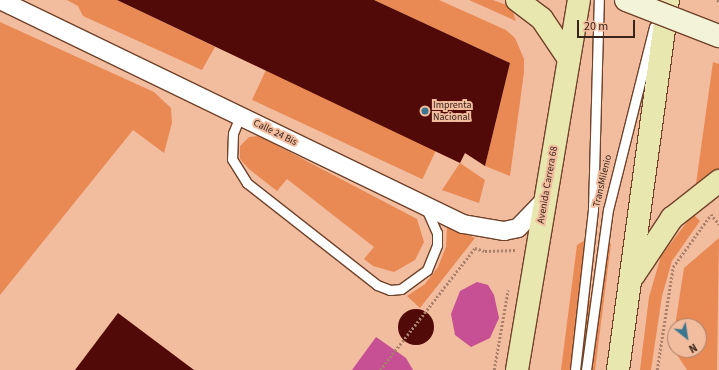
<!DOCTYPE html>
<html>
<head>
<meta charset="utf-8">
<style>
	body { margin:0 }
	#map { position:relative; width:719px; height:370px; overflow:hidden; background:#f2bc9f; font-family:"Source Sans 3",sans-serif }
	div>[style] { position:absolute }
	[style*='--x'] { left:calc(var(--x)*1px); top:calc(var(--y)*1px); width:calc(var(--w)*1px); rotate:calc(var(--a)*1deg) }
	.green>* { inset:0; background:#e98953; transform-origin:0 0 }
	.water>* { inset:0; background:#c74f93 }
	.building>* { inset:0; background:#510a07 }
	.round { border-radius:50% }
	.path>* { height:2.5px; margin-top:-1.25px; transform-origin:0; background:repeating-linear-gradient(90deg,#a9806a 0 2px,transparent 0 4px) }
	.roads { filter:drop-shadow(1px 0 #704229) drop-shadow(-1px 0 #704229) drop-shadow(0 1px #704229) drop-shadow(0 -1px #704229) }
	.lane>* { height:9px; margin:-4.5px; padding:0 4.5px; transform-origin:4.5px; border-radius:4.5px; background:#fff }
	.street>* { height:18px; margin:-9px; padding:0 9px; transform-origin:9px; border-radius:9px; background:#fff }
	.primary>* { height:22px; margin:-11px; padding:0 11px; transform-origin:11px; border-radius:11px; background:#e8e7b0 }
	.bridges { filter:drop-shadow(1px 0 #704229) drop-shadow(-1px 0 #704229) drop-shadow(0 1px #704229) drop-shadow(0 -1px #704229) }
	.secondary-bridge>* { height:22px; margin:-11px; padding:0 11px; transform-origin:11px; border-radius:11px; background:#f3f3d8 }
	.dots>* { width:11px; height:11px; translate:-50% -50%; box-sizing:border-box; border:2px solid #f2bc9f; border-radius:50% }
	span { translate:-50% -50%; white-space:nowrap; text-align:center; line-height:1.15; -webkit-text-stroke:4px #f2bc9f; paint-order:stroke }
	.poi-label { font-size:10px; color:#392419 }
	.left { translate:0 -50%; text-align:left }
	.street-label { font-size:10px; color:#392419 }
	.north { position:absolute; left:667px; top:318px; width:40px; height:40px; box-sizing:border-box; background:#f2bc9f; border:1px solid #a87f69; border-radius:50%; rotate:150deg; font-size:11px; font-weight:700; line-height:16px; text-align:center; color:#392419 }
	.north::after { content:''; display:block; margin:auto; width:14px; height:18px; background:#3b758e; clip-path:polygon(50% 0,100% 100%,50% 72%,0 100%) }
	.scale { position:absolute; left:577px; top:20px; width:58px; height:18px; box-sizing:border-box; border:2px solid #392419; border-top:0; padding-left:5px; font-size:12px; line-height:14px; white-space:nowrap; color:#392419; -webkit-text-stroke:3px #f2bc9f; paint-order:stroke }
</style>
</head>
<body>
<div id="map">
	<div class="green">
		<div style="clip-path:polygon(67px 0,117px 0,215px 47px,202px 70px,83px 16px,78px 6px)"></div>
		<div style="clip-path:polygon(374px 0,439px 0,506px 30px,515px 38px,524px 59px,524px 72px,510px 176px,485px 166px,510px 63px)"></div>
		<div style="clip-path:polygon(469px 0,493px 0,511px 7px,516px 21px)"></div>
		<div style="clip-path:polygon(0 22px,154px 92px,171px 108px,172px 123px,164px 153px,133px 130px,0 295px)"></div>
		<div style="clip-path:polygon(713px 62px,719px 64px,719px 174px,696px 184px)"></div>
		<div style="left:266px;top:70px;width:188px;height:33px;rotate:25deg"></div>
		<div style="clip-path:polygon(259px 136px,417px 219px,424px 242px,415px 260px,394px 272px,373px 266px,364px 259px,374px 247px,287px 179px,277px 191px,249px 169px,240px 159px,240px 146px,249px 137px)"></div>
		<div style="clip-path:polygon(460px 163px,485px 180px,479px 203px,442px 190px)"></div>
		<div style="clip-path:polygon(693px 214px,700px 221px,672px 261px,662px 296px,651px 370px,640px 370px,649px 297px,661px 256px)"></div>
		<div style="clip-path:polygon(447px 226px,475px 238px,420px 308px,407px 296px,425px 284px,438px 267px,446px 247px)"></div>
		<div style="clip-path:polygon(719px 238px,717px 370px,687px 370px,672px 347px,675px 329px,675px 350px,699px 350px,699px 326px,675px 326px,684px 268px)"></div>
		<div style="clip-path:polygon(587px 239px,578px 299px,599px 301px,608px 243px,611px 244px,595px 370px,561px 370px,577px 245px)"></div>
	</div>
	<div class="water">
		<div style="clip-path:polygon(477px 282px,488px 285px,494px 295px,499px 318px,490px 338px,471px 347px,455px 335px,451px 314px,460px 291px)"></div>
		<div style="clip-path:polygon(376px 337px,406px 358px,413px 370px,352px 370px)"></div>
	</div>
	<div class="building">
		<div style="clip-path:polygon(117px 0,374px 0,510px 63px,485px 166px,465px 153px,460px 163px)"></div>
		<div class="round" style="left:398px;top:309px;width:36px;height:36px"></div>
		<div style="clip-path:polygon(118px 313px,194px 370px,75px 370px)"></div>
	</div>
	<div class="path">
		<div style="--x:717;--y:0;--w:2;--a:27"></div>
		<div style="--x:711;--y:214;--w:13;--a:51"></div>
		<div style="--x:380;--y:370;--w:155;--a:-52.1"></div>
		<div style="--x:475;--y:248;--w:10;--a:17"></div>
		<div style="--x:485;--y:251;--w:30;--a:-2"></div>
		<div style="--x:494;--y:370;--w:81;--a:-80.1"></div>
		<div style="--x:657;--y:370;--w:104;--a:-81.2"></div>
		<div style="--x:673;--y:267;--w:62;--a:-54.2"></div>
	</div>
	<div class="roads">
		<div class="lane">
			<div style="--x:240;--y:116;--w:18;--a:112"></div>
			<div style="--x:233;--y:133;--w:26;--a:92"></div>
			<div style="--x:232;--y:159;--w:28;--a:58"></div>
			<div style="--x:247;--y:183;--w:165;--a:38.1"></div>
			<div style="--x:377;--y:285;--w:14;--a:21"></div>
			<div style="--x:390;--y:290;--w:11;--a:-5"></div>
			<div style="--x:401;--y:289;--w:32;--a:-36"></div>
			<div style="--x:427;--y:270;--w:27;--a:-68"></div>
			<div style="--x:437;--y:245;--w:12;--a:-90"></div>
			<div style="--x:437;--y:233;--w:27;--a:-114"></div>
			<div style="--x:575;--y:370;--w:162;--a:-83.6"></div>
			<div style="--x:593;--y:209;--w:209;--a:-88.4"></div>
			<div style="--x:586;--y:370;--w:162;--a:-82.2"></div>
			<div style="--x:608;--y:210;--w:189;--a:-75.9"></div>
		</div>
		<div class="street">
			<div style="--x:0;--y:0;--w:514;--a:25.82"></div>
			<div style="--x:463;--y:224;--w:42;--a:9.7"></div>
			<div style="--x:504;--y:231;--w:14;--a:-12"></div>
			<div style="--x:518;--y:228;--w:39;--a:-46"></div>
		</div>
		<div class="primary">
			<div style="--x:517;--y:0;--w:31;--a:37"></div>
			<div style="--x:542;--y:19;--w:48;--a:56"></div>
			<div style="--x:634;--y:275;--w:69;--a:-56.3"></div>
			<div style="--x:672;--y:218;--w:60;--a:-38.2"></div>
			<div style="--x:517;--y:370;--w:375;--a:-80.5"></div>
			<div style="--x:618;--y:370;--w:373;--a:-82.3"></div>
		</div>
	</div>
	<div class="bridges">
		<div class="secondary-bridge">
			<div style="--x:626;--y:0;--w:100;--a:21.2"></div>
		</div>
	</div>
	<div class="dots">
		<div style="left:425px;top:111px;background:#3b758e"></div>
	</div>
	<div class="poi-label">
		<span class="left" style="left:433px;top:111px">Imprenta<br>Nacional</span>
	</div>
	<div class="street-label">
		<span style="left:275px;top:133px;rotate:26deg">Calle 24 Bis</span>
		<span style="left:603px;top:181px;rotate:-77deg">TransMilenio</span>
		<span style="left:548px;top:185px;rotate:-80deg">Avenida Carrera 68</span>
	</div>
	<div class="north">N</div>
	<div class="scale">20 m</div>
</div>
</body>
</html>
